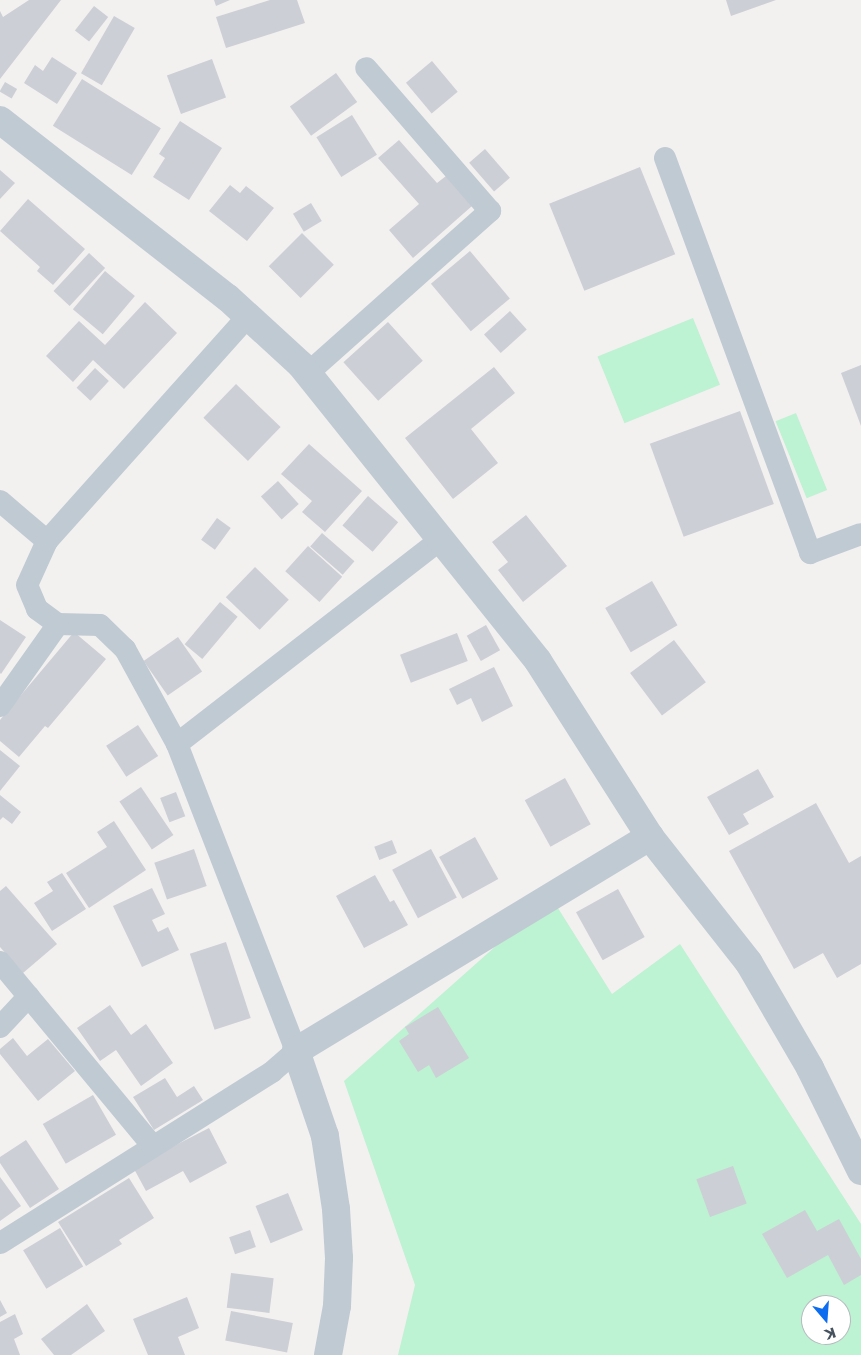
<!DOCTYPE html>
<html>
<head>
<meta charset="utf-8">
<style>
	body { margin:0 }
	#map { position:relative; width:861px; height:1355px; overflow:hidden; background:#f3f0f0; font-family:"DejaVu Sans",sans-serif }
	div>[style] { position:absolute }
	[style*='--x'] { left:calc(var(--x)*1px); top:calc(var(--y)*1px); width:calc(var(--w)*1px); rotate:calc(var(--a)*1deg) }
	.green>* { inset:0; background:#bdf2d2; transform-origin:0 0 }
	.building>* { inset:0; background:#cccfd5; transform-origin:0 0 }
	.minor>* { height:22px; margin:-11px; padding:0 11px; transform-origin:11px; border-radius:11px; background:#c0cad3 }
	.tertiary>* { height:28px; margin:-14px; padding:0 14px; transform-origin:14px; border-radius:14px; background:#c0cad3 }
	span { translate:-50% -50%; white-space:nowrap; text-align:center; line-height:1.15; -webkit-text-stroke:4.5px #fff; paint-order:stroke }
	.north { position:absolute; left:801px; top:1295px; width:50px; height:50px; box-sizing:border-box; background:#fff; border:1px solid #b5babf; border-radius:50%; rotate:162deg; font-size:14px; font-weight:700; line-height:20px; text-align:center; color:#47535f }
	.north::after { content:''; display:block; margin:auto; width:18px; height:22px; background:#0e6def; clip-path:polygon(50% 0,100% 100%,50% 72%,0 100%) }
</style>
</head>
<body>
<div id="map">
	<div class="green">
		<div style="left:693px;top:318px;width:72px;height:103px;rotate:68deg"></div>
		<div style="left:796px;top:413px;width:83px;height:22px;rotate:68deg"></div>
		<div style="clip-path:polygon(evenodd,551px 897px,612px 994px,680px 944px,861px 1224px,861px 1355px,398px 1355px,415px 1285px,344px 1081px,551px 897px,811px 1305px,841px 1305px,841px 1335px,811px 1335px,811px 1305px)"></div>
	</div>
	<div class="building">
		<div style="clip-path:polygon(29px 0,61px 0,0 79px,0 11px,3px 17px)"></div>
		<div style="clip-path:polygon(214px 0,230px 0,216px 6px)"></div>
		<div style="clip-path:polygon(270px 0,297px 0,305px 23px,226px 48px,216px 17px)"></div>
		<div style="clip-path:polygon(726px 0,776px 0,731px 16px)"></div>
		<div style="left:94px;top:6px;width:18px;height:31px;rotate:38deg"></div>
		<div style="left:114px;top:16px;width:24px;height:66px;rotate:30deg"></div>
		<div style="clip-path:polygon(52px 57px,77px 73px,57px 104px,24px 83px,35px 65px,43px 71px)"></div>
		<div style="left:212px;top:59px;width:41px;height:48px;rotate:70deg"></div>
		<div style="left:432px;top:61px;width:40px;height:34px;rotate:50deg"></div>
		<div style="left:336px;top:73px;width:36px;height:57px;rotate:54deg"></div>
		<div style="left:82px;top:79px;width:93px;height:55px;rotate:32deg"></div>
		<div style="left:5px;top:82px;width:14px;height:11px;rotate:30deg"></div>
		<div style="left:352px;top:115px;width:47px;height:42px;rotate:58deg"></div>
		<div style="clip-path:polygon(180px 121px,222px 148px,189px 200px,153px 177px,165px 158px,159px 154px)"></div>
		<div style="clip-path:polygon(399px 140px,437px 183px,446px 176px,472px 206px,413px 258px,389px 230px,419px 204px,378px 158px)"></div>
		<div style="left:485px;top:149px;width:38px;height:21px;rotate:49deg"></div>
		<div style="left:640px;top:167px;width:94px;height:98px;rotate:68deg"></div>
		<div style="clip-path:polygon(0 170px,15px 183px,0 199px)"></div>
		<div style="clip-path:polygon(230px 185px,240px 193px,246px 186px,274px 208px,247px 241px,209px 211px)"></div>
		<div style="clip-path:polygon(28px 199px,85px 249px,53px 285px,37px 271px,40px 267px,0 231px)"></div>
		<div style="left:311px;top:203px;width:21px;height:21px;rotate:59deg"></div>
		<div style="left:302px;top:233px;width:45px;height:47px;rotate:45deg"></div>
		<div style="left:470px;top:251px;width:62px;height:51px;rotate:50deg"></div>
		<div style="left:89px;top:253px;width:22px;height:52px;rotate:43deg"></div>
		<div style="left:105px;top:271px;width:39px;height:50px;rotate:40deg"></div>
		<div style="clip-path:polygon(145px 302px,177px 333px,124px 389px,93px 360px,73px 382px,46px 356px,79px 321px,105px 345px)"></div>
		<div style="left:510px;top:311px;width:25px;height:35px;rotate:48deg"></div>
		<div style="left:388px;top:322px;width:52px;height:60px;rotate:48deg"></div>
		<div style="clip-path:polygon(861px 365px,861px 426px,841px 373px)"></div>
		<div style="clip-path:polygon(494px 367px,515px 393px,471px 429px,498px 463px,453px 499px,405px 438px)"></div>
		<div style="left:95px;top:368px;width:19px;height:27px;rotate:43deg"></div>
		<div style="left:236px;top:384px;width:62px;height:47px;rotate:44deg"></div>
		<div style="left:740px;top:411px;width:99px;height:96px;rotate:70deg"></div>
		<div style="clip-path:polygon(309px 444px,362px 491px,325px 532px,302px 512px,312px 501px,281px 474px)"></div>
		<div style="left:278px;top:481px;width:31px;height:23px;rotate:48deg"></div>
		<div style="left:368px;top:496px;width:40px;height:39px;rotate:41deg"></div>
		<div style="clip-path:polygon(526px 515px,567px 566px,523px 602px,498px 570px,508px 562px,492px 542px)"></div>
		<div style="left:217px;top:518px;width:17px;height:27px;rotate:36deg"></div>
		<div style="left:322px;top:533px;width:43px;height:18px;rotate:41deg"></div>
		<div style="left:308px;top:546px;width:46px;height:34px;rotate:42deg"></div>
		<div style="left:255px;top:567px;width:47px;height:42px;rotate:44deg"></div>
		<div style="left:652px;top:581px;width:51px;height:54px;rotate:60deg"></div>
		<div style="left:220px;top:602px;width:23px;height:55px;rotate:40deg"></div>
		<div style="clip-path:polygon(0 620px,26px 637px,1px 674px,0 673px)"></div>
		<div style="left:486px;top:625px;width:29px;height:22px;rotate:61deg"></div>
		<div style="clip-path:polygon(74px 632px,106px 659px,48px 728px,45px 726px,19px 757px,0 741px,0 720px)"></div>
		<div style="left:457px;top:633px;width:30px;height:61px;rotate:69deg"></div>
		<div style="left:178px;top:637px;width:42px;height:42px;rotate:55deg"></div>
		<div style="left:674px;top:640px;width:53px;height:55px;rotate:53deg"></div>
		<div style="clip-path:polygon(494px 667px,513px 706px,482px 722px,471px 698px,457px 705px,449px 689px)"></div>
		<div style="left:138px;top:725px;width:37px;height:38px;rotate:57deg"></div>
		<div style="clip-path:polygon(0 750px,20px 766px,0 791px)"></div>
		<div style="clip-path:polygon(758px 769px,774px 797px,743px 814px,749px 824px,729px 835px,707px 797px)"></div>
		<div style="left:565px;top:778px;width:53px;height:46px;rotate:61deg"></div>
		<div style="left:141px;top:787px;width:58px;height:26px;rotate:56deg"></div>
		<div style="left:176px;top:792px;width:26px;height:17px;rotate:69deg"></div>
		<div style="clip-path:polygon(0 795px,21px 812px,12px 824px,3px 817px,0 820px)"></div>
		<div style="clip-path:polygon(816px 803px,849px 863px,861px 856px,861px 964px,837px 978px,823px 953px,794px 969px,729px 851px)"></div>
		<div style="clip-path:polygon(114px 821px,146px 870px,89px 908px,66px 873px,107px 847px,97px 832px)"></div>
		<div style="left:475px;top:837px;width:48px;height:41px;rotate:61deg"></div>
		<div style="left:392px;top:840px;width:14px;height:19px;rotate:69deg"></div>
		<div style="left:194px;top:849px;width:39px;height:42px;rotate:71deg"></div>
		<div style="left:431px;top:849px;width:55px;height:44px;rotate:62deg"></div>
		<div style="clip-path:polygon(62px 873px,86px 909px,52px 931px,34px 903px,53px 891px,47px 882px)"></div>
		<div style="clip-path:polygon(375px 875px,390px 902px,394px 900px,408px 925px,364px 948px,336px 896px)"></div>
		<div style="clip-path:polygon(6px 886px,57px 944px,23px 973px,0 947px,0 891px)"></div>
		<div style="clip-path:polygon(152px 888px,165px 914px,152px 920px,158px 932px,168px 927px,179px 950px,142px 967px,113px 906px)"></div>
		<div style="left:618px;top:889px;width:55px;height:48px;rotate:61deg"></div>
		<div style="left:226px;top:942px;width:80px;height:38px;rotate:72deg"></div>
		<div style="clip-path:polygon(110px 1005px,131px 1035px,146px 1024px,173px 1063px,141px 1086px,116px 1050px,100px 1061px,77px 1028px)"></div>
		<div style="clip-path:polygon(438px 1007px,469px 1058px,436px 1078px,429px 1065px,418px 1072px,399px 1041px,409px 1034px,405px 1027px)"></div>
		<div style="clip-path:polygon(13px 1038px,27px 1056px,48px 1039px,75px 1071px,38px 1101px,0 1054px,0 1049px)"></div>
		<div style="clip-path:polygon(165px 1078px,177px 1097px,194px 1086px,203px 1100px,154px 1130px,133px 1097px)"></div>
		<div style="left:93px;top:1095px;width:46px;height:58px;rotate:60deg"></div>
		<div style="clip-path:polygon(209px 1128px,227px 1163px,190px 1183px,183px 1171px,146px 1191px,133px 1167px)"></div>
		<div style="clip-path:polygon(26px 1140px,59px 1189px,30px 1208px,0 1163px,0 1157px)"></div>
		<div style="left:733px;top:1166px;width:40px;height:39px;rotate:70deg"></div>
		<div style="clip-path:polygon(0 1177px,21px 1206px,0 1221px)"></div>
		<div style="clip-path:polygon(129px 1178px,154px 1218px,119px 1240px,122px 1244px,86px 1266px,58px 1222px)"></div>
		<div style="left:288px;top:1193px;width:40px;height:35px;rotate:68deg"></div>
		<div style="clip-path:polygon(805px 1210px,817px 1231px,839px 1219px,861px 1259px,861px 1275px,844px 1285px,828px 1255px,787px 1278px,762px 1234px)"></div>
		<div style="left:60px;top:1228px;width:45px;height:43px;rotate:59deg"></div>
		<div style="left:250px;top:1230px;width:18px;height:22px;rotate:71deg"></div>
		<div style="left:231px;top:1273px;width:43px;height:35px;rotate:7deg"></div>
		<div style="clip-path:polygon(187px 1297px,199px 1328px,178px 1337px,185px 1355px,148px 1355px,133px 1319px)"></div>
		<div style="clip-path:polygon(0 1300px,7px 1313px,0 1317px)"></div>
		<div style="clip-path:polygon(87px 1304px,105px 1331px,71px 1355px,54px 1355px,41px 1339px)"></div>
		<div style="left:231px;top:1311px;width:63px;height:30px;rotate:11deg"></div>
		<div style="clip-path:polygon(15px 1314px,23px 1334px,14px 1339px,20px 1355px,0 1355px,0 1322px)"></div>
	</div>
	<div class="minor">
		<div style="--x:665;--y:158;--w:421;--a:69.8"></div>
		<div style="--x:810;--y:553;--w:54;--a:-20.4"></div>
		<div style="--x:308;--y:373;--w:244;--a:-41.7"></div>
		<div style="--x:490;--y:211;--w:189;--a:-130.9"></div>
		<div style="--x:0;--y:501;--w:62;--a:40.4"></div>
		<div style="--x:47;--y:541;--w:48;--a:114.4"></div>
		<div style="--x:27;--y:585;--w:26;--a:67"></div>
		<div style="--x:37;--y:609;--w:26;--a:36"></div>
		<div style="--x:58;--y:624;--w:42;--a:1.4"></div>
		<div style="--x:100;--y:625;--w:35;--a:44"></div>
		<div style="--x:125;--y:649;--w:108;--a:61.3"></div>
		<div style="--x:177;--y:744;--w:329;--a:68.8"></div>
		<div style="--x:296;--y:1051;--w:32;--a:139"></div>
		<div style="--x:272;--y:1072;--w:321;--a:147.8"></div>
		<div style="--x:47;--y:541;--w:302;--a:-48.2"></div>
		<div style="--x:0;--y:706;--w:100;--a:-54.7"></div>
		<div style="--x:177;--y:744;--w:334;--a:-37.8"></div>
		<div style="--x:0;--y:962;--w:239;--a:50.3"></div>
		<div style="--x:0;--y:1027;--w:42;--a:-46.9"></div>
	</div>
	<div class="tertiary">
		<div style="--x:0;--y:120;--w:289;--a:38"></div>
		<div style="--x:228;--y:298;--w:99;--a:42.5"></div>
		<div style="--x:301;--y:365;--w:379;--a:51.3"></div>
		<div style="--x:538;--y:661;--w:209;--a:57.5"></div>
		<div style="--x:650;--y:837;--w:160;--a:51.8"></div>
		<div style="--x:749;--y:963;--w:121;--a:59.8"></div>
		<div style="--x:810;--y:1068;--w:115;--a:63.7"></div>
		<div style="--x:328;--y:1355;--w:50;--a:-79.6"></div>
		<div style="--x:337;--y:1306;--w:48;--a:-87.6"></div>
		<div style="--x:339;--y:1258;--w:49;--a:-93.5"></div>
		<div style="--x:336;--y:1209;--w:74;--a:-98.6"></div>
		<div style="--x:325;--y:1136;--w:90;--a:-108.8"></div>
		<div style="--x:296;--y:1051;--w:414;--a:-31.2"></div>
	</div>
	<div class="north">K</div>
</div>
</body>
</html>
